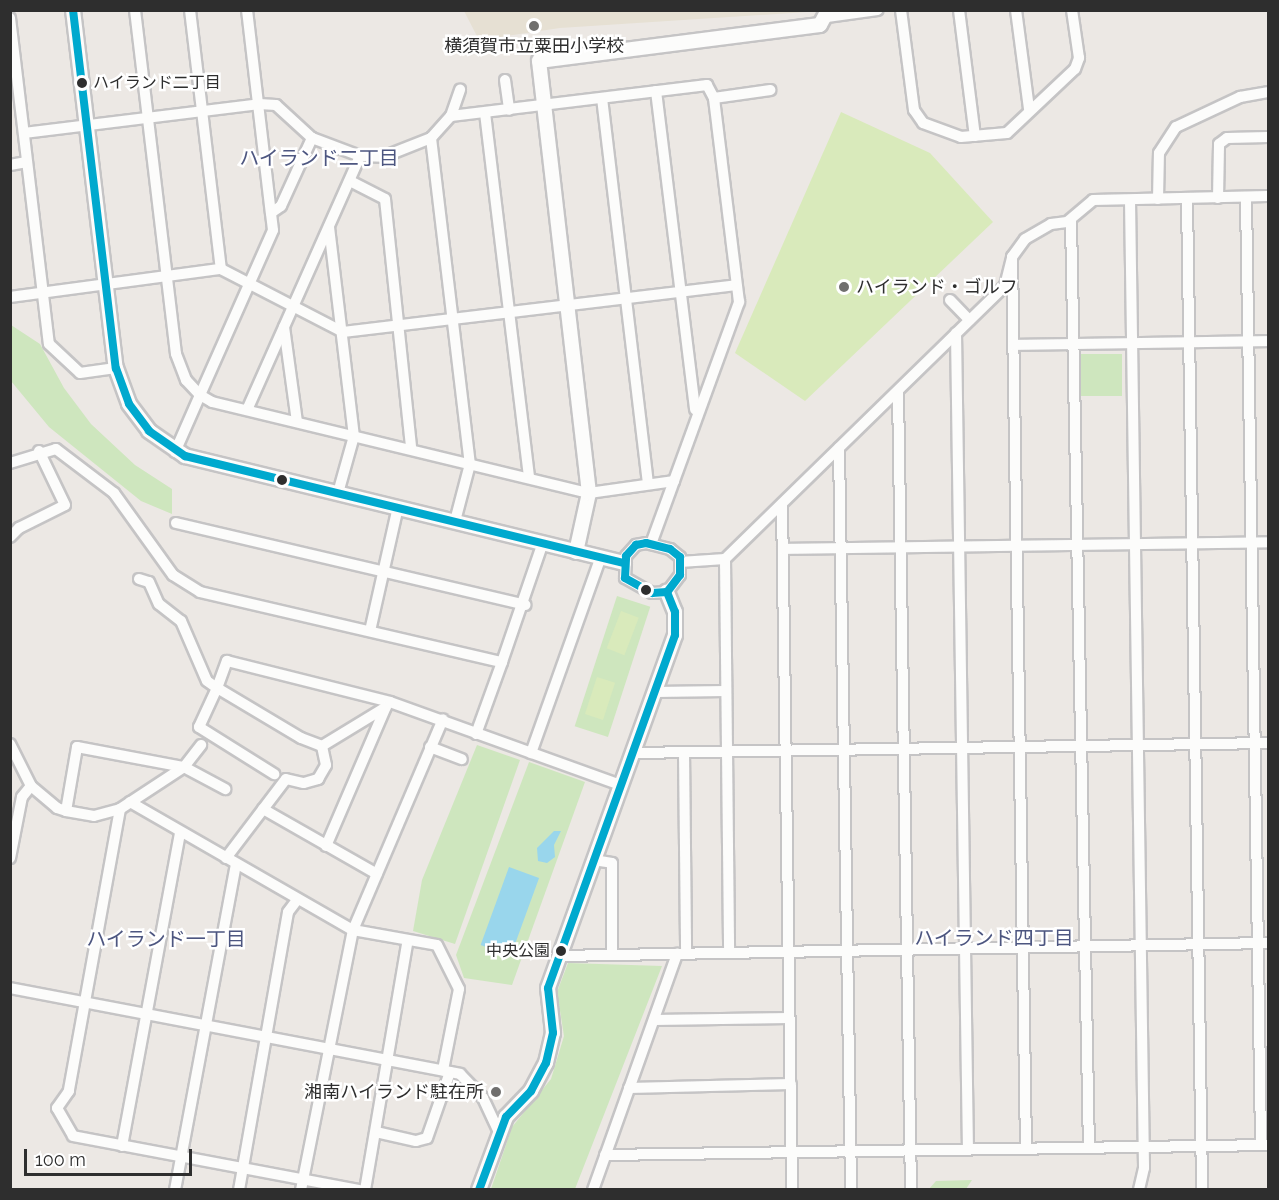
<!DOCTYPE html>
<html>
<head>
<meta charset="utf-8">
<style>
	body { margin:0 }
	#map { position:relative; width:1279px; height:1200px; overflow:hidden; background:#ece8e4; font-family:Raleway,"Noto Sans JP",sans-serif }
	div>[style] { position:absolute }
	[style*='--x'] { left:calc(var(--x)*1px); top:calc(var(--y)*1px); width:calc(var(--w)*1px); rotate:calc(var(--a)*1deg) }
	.education>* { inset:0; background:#e6e0d3 }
	.green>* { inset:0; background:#cee6be; transform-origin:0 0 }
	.pitch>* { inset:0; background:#d9eabb; transform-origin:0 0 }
	.water>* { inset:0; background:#99d6ec; transform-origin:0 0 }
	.roads { filter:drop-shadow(2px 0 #c5c4c5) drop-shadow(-2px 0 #c5c4c5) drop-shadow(0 2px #c5c4c5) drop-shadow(0 -2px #c5c4c5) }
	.minor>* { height:10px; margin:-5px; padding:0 5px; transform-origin:5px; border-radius:5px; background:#fcfcfb }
	.tertiary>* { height:14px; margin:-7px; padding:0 7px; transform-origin:7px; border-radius:7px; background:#fcfcfb }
	.bus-1>* { height:8px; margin:-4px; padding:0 4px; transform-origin:4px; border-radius:4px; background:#00a9ce }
	.dots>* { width:16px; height:16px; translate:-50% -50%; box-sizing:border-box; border:3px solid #fff; border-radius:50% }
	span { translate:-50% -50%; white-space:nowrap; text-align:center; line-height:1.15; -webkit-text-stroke:5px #fff; paint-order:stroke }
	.bus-label { font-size:16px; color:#2e2e2e }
	.left { translate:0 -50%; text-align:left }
	.right { translate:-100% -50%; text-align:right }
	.poi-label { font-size:18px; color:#2e2e2e }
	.neighbourhood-label { font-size:20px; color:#4d5680 }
	.frame { position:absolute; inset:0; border:12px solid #2e2e2e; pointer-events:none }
	.scale { position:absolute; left:24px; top:1149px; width:168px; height:27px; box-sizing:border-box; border:3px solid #2e2e2e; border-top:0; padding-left:8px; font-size:18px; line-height:21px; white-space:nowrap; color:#2e2e2e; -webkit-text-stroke:4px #fff; paint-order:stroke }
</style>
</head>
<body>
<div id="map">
	<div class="education">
		<div style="clip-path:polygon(464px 11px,822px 11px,560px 28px,479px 40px)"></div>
	</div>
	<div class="green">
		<div style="clip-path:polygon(11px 325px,40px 344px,64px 388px,91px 424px,135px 465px,172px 489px,172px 514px,141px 501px,49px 427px,11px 381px)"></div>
		<div style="left:1122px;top:354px;width:42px;height:42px;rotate:90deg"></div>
		<div style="left:617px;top:596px;width:35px;height:137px;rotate:18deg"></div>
		<div style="clip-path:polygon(477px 745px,520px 760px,455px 944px,413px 931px,422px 880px)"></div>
		<div style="clip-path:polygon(529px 762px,585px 782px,512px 985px,464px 978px,456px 955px)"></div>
		<div style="clip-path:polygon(568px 963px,662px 966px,575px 1189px,491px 1189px,512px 1127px,551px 1079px,564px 1036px,557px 992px)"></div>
		<div style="clip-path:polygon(972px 1180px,966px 1189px,929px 1189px,936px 1181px)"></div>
	</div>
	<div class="pitch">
		<div style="clip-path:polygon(841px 112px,930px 153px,993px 222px,805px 401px,735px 353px)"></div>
		<div style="left:621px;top:611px;width:19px;height:40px;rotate:21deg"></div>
		<div style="left:597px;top:677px;width:19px;height:39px;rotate:18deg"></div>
	</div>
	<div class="water">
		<div style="clip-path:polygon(554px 831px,561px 831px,554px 845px,555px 857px,547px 863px,538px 861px,537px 848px)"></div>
		<div style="left:509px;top:867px;width:32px;height:83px;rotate:20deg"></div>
	</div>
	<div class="roads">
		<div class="minor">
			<div style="--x:135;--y:10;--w:346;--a:83.2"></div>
			<div style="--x:176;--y:354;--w:28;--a:69"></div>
			<div style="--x:186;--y:380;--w:21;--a:47"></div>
			<div style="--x:200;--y:395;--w:180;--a:-66.1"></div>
			<div style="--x:273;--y:230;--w:17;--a:-97"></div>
			<div style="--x:271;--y:213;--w:12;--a:-35"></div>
			<div style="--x:281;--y:206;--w:75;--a:-65.5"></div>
			<div style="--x:312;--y:138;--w:51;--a:20.6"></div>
			<div style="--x:360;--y:156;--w:23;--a:2"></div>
			<div style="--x:383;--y:157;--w:52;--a:-21.6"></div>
			<div style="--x:431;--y:138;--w:30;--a:-48"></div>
			<div style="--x:451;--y:116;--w:258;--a:-6.9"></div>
			<div style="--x:707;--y:85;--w:15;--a:62"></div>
			<div style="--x:714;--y:98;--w:57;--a:-8.1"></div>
			<div style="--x:190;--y:10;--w:261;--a:83.2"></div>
			<div style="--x:247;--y:10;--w:204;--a:83.3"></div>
			<div style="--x:901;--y:10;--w:101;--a:82.6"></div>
			<div style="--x:914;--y:110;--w:16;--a:55"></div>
			<div style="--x:923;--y:123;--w:40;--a:20.2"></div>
			<div style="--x:961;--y:137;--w:46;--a:-5"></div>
			<div style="--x:1007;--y:133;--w:93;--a:-43.3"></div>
			<div style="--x:1075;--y:69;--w:12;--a:-70"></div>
			<div style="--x:1079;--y:58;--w:49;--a:-98.3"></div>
			<div style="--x:959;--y:10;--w:127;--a:82.8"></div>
			<div style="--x:1016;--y:10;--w:100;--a:82.5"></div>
			<div style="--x:827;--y:17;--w:51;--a:-7.8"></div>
			<div style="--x:10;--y:18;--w:328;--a:83.2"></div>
			<div style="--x:49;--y:344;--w:42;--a:43.1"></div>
			<div style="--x:80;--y:373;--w:36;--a:-8"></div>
			<div style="--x:505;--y:80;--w:30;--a:82"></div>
			<div style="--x:656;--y:91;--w:321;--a:83"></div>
			<div style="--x:602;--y:98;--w:388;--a:83.2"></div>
			<div style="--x:485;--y:113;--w:367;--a:83.1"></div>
			<div style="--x:451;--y:116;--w:28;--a:-71"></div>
			<div style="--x:24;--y:133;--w:237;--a:-7"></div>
			<div style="--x:259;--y:104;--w:17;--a:3"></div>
			<div style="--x:276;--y:105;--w:49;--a:42.5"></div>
			<div style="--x:431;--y:138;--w:328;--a:83.2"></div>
			<div style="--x:470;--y:464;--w:59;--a:104.7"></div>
			<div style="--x:10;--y:165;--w:17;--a:-10"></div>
			<div style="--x:350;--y:181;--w:39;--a:27"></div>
			<div style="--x:385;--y:199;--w:250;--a:84"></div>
			<div style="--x:1246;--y:197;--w:948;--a:89.09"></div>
			<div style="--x:1187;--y:198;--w:992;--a:89.13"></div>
			<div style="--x:1218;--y:198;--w:54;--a:-88.9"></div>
			<div style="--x:1219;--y:144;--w:10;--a:-37"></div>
			<div style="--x:1227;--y:138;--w:41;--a:-1.4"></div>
			<div style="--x:1158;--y:199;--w:46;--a:-88.8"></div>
			<div style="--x:1159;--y:153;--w:31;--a:-57"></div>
			<div style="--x:1176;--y:127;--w:71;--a:-25.1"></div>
			<div style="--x:1240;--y:97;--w:28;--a:-10"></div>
			<div style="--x:1130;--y:200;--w:968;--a:89.17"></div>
			<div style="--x:1144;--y:1168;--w:23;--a:103"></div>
			<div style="--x:1071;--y:220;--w:928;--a:88.89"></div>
			<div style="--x:329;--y:227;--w:210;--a:83.2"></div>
			<div style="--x:354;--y:436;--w:59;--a:105.7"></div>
			<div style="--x:1012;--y:257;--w:892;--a:89.1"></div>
			<div style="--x:10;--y:297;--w:213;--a:-7.6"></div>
			<div style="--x:221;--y:269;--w:137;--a:27.3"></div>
			<div style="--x:343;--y:332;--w:396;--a:-6.8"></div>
			<div style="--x:950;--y:300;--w:28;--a:46"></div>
			<div style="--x:284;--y:327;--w:96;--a:82.2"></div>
			<div style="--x:956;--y:333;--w:816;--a:89.16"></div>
			<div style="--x:1014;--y:345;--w:254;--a:-0.9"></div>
			<div style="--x:898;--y:391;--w:799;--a:89.07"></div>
			<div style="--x:247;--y:410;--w:278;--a:-66"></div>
			<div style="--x:839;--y:448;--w:742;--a:89.07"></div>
			<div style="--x:175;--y:452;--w:62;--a:-66.3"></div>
			<div style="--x:200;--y:395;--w:14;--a:30"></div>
			<div style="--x:212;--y:402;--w:388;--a:13.6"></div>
			<div style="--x:589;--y:493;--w:86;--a:-8"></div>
			<div style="--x:10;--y:463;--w:48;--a:-16.9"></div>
			<div style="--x:56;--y:449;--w:73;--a:37.2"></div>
			<div style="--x:114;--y:493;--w:101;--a:54.3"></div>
			<div style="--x:173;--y:575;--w:32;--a:32"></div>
			<div style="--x:200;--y:592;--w:310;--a:13.1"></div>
			<div style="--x:502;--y:662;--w:127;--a:-71.1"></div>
			<div style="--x:782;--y:504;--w:686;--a:89.16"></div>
			<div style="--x:176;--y:523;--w:359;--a:13.2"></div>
			<div style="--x:10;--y:537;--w:13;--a:-45"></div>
			<div style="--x:19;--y:528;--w:51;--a:-26.6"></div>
			<div style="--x:65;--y:505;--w:60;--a:-115.7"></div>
			<div style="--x:646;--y:543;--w:25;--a:14"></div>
			<div style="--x:670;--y:549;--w:13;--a:39"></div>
			<div style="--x:680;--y:557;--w:18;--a:90"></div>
			<div style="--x:680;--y:575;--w:21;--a:127"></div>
			<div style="--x:667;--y:592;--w:15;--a:176"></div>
			<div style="--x:652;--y:593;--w:31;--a:-151"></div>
			<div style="--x:625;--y:578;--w:22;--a:-87"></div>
			<div style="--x:626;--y:556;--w:15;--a:-48"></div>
			<div style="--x:636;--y:545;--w:10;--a:-11"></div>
			<div style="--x:651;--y:544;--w:258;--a:-70"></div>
			<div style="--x:739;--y:302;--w:206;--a:-97"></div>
			<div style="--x:783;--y:549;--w:485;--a:-0.8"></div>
			<div style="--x:725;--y:559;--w:394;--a:89.4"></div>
			<div style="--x:680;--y:562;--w:45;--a:-3.8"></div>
			<div style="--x:725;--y:559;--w:391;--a:-44.3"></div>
			<div style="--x:1005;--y:286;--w:30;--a:-76"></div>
			<div style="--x:1012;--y:257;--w:22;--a:-54"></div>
			<div style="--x:1025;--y:239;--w:30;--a:-30"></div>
			<div style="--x:1051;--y:224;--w:16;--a:-7"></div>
			<div style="--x:1067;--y:222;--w:34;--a:-40"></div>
			<div style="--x:1093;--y:200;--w:175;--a:-1.3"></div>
			<div style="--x:139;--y:579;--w:10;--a:17"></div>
			<div style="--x:149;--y:582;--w:24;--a:66"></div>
			<div style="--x:159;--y:604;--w:28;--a:38"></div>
			<div style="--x:181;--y:621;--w:65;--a:66.6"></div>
			<div style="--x:207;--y:681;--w:12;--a:35"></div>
			<div style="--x:217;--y:688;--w:43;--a:114.8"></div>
			<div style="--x:199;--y:727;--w:89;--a:32.1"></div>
			<div style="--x:370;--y:631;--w:127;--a:-77.3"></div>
			<div style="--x:655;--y:692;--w:71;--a:-0.8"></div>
			<div style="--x:476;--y:734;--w:77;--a:-70.1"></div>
			<div style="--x:10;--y:744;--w:47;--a:63.4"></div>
			<div style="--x:31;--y:786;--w:34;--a:40"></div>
			<div style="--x:57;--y:808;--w:9;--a:18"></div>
			<div style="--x:66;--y:811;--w:28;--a:10"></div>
			<div style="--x:94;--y:816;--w:27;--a:-15"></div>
			<div style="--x:120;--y:809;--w:77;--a:-33.3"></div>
			<div style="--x:184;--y:767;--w:47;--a:28.2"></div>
			<div style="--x:322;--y:746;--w:22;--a:-159"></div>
			<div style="--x:301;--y:738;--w:98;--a:-149.2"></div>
			<div style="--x:217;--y:688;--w:29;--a:-70"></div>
			<div style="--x:227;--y:661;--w:168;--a:14.1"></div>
			<div style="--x:390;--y:702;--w:245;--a:19.8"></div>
			<div style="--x:430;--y:747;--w:34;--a:21"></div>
			<div style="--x:684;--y:752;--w:202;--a:89.4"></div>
			<div style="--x:531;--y:753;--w:206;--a:-70.4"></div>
			<div style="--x:633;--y:753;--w:635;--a:-0.9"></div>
			<div style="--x:130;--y:802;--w:257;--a:29.9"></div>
			<div style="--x:353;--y:930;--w:85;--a:10.1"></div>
			<div style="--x:437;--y:945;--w:49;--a:63.4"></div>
			<div style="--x:459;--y:989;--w:83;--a:101.2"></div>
			<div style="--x:120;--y:809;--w:287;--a:100.3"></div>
			<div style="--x:69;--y:1091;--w:21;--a:125"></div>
			<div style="--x:57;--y:1108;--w:32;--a:60"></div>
			<div style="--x:73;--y:1136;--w:291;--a:10.7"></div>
			<div style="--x:263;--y:809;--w:131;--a:29.7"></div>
			<div style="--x:66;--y:811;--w:65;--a:-80.2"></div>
			<div style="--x:77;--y:747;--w:109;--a:10.6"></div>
			<div style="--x:184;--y:767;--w:28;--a:-52"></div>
			<div style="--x:326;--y:846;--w:151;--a:-66.7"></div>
			<div style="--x:10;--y:858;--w:62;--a:-78.9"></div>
			<div style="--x:22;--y:797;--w:14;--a:-51"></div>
			<div style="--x:226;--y:858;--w:99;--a:-52.8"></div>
			<div style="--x:286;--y:779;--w:18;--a:13"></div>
			<div style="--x:304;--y:783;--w:15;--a:-16"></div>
			<div style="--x:318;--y:779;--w:16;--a:-60"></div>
			<div style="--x:326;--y:765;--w:19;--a:-102"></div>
			<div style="--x:322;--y:746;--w:75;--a:-31.4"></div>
			<div style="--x:600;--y:861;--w:12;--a:9"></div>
			<div style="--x:612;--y:863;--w:92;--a:90"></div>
			<div style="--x:559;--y:956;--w:709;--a:-1.05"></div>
			<div style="--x:10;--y:988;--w:458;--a:10.8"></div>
			<div style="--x:460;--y:1074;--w:33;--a:46"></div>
			<div style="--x:483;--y:1098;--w:38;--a:65"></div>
			<div style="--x:654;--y:1020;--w:135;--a:-0.8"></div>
			<div style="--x:629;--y:1088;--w:162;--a:-1.4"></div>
			<div style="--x:376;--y:1132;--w:41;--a:12.7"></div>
			<div style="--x:416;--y:1141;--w:11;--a:-15"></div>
			<div style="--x:427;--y:1138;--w:70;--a:-70.8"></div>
			<div style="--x:122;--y:1146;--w:318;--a:-79.5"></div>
			<div style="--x:605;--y:1155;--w:663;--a:-0.86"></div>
			<div style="--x:175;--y:1190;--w:331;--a:-79.4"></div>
			<div style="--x:239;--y:1190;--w:282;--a:-80"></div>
			<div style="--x:288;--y:912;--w:15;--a:-53"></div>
			<div style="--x:301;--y:1190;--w:265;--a:-78.7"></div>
			<div style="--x:353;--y:930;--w:229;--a:-66.9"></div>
			<div style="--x:365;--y:1190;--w:251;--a:-80.3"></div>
			<div style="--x:593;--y:1190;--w:251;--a:-70.4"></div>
		</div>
		<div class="tertiary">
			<div style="--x:73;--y:10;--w:361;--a:83.2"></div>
			<div style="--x:116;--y:368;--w:38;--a:70"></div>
			<div style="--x:129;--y:404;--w:34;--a:53"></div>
			<div style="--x:149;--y:431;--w:44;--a:34.8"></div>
			<div style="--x:185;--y:456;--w:452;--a:13.7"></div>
			<div style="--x:576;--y:552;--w:60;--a:-77.6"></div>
			<div style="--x:589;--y:493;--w:435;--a:-96.6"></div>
			<div style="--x:539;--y:61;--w:283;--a:-7.3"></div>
			<div style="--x:820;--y:25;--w:17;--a:-62"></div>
			<div style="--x:479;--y:1190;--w:78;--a:-69.7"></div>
			<div style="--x:506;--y:1117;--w:36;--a:-46"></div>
			<div style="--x:531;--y:1091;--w:32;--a:-62"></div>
			<div style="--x:546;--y:1063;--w:31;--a:-77"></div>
			<div style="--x:553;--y:1033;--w:45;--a:-96.3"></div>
			<div style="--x:548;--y:988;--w:375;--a:-70.2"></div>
			<div style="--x:675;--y:635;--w:23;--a:-90"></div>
			<div style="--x:675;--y:612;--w:22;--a:-112"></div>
		</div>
	</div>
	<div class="bus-1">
		<div style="--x:73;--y:10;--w:361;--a:83.2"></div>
		<div style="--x:116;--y:368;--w:38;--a:70"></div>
		<div style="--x:129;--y:404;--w:34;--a:53"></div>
		<div style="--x:149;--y:431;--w:44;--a:34.8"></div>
		<div style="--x:185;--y:456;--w:452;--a:13.7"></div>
		<div style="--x:646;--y:543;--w:25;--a:14"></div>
		<div style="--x:670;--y:549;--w:13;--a:39"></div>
		<div style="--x:680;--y:557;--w:18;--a:90"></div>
		<div style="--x:680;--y:575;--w:21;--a:127"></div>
		<div style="--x:667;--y:592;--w:15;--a:176"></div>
		<div style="--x:652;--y:593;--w:31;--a:-151"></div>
		<div style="--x:625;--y:578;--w:22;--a:-87"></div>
		<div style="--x:626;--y:556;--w:15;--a:-48"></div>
		<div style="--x:636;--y:545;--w:10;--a:-11"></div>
		<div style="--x:479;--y:1190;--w:78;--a:-69.7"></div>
		<div style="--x:506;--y:1117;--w:36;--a:-46"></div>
		<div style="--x:531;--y:1091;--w:32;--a:-62"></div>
		<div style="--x:546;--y:1063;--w:31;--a:-77"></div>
		<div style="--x:553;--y:1033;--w:45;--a:-96.3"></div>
		<div style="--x:548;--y:988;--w:375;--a:-70.2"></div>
		<div style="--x:675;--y:635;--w:23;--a:-90"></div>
		<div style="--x:675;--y:612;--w:22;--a:-112"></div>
	</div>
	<div class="dots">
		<div style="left:534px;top:26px;background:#706f6e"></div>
		<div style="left:82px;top:83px;background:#2e2e2e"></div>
		<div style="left:844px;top:287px;background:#706f6e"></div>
		<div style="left:282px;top:480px;background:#2e2e2e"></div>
		<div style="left:646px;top:590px;background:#2e2e2e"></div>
		<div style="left:561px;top:951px;background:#2e2e2e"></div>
		<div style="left:496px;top:1092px;background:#706f6e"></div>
	</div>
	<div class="bus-label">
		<span class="left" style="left:93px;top:83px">ハイランド二丁目</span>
		<span class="right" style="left:550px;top:951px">中央公園</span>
	</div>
	<div class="poi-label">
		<span style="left:534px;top:46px">横須賀市立粟田小学校</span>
		<span class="left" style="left:856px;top:287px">ハイランド・ゴルフ</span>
		<span class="right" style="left:484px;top:1092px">湘南ハイランド駐在所</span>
	</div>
	<div class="neighbourhood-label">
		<span style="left:319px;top:158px">ハイランド二丁目</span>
		<span style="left:994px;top:938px">ハイランド四丁目</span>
		<span style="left:166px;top:939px">ハイランド一丁目</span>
	</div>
	<div class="frame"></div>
	<div class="scale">100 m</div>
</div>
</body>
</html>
